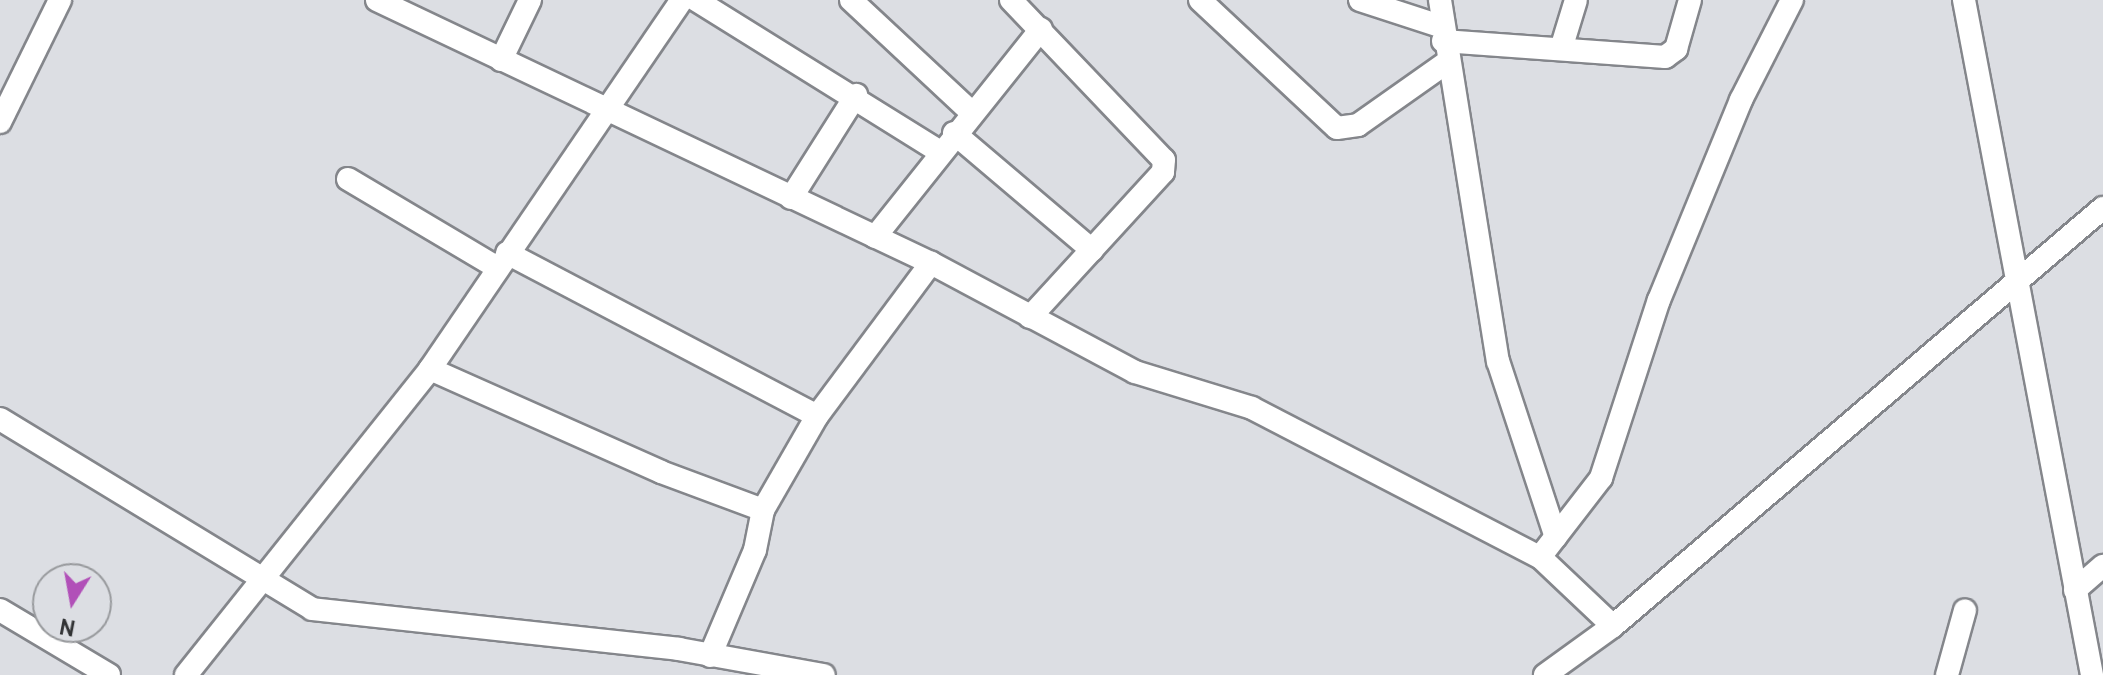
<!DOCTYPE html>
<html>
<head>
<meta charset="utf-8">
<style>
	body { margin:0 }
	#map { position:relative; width:2103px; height:675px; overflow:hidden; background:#dcdee3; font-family:Overpass,sans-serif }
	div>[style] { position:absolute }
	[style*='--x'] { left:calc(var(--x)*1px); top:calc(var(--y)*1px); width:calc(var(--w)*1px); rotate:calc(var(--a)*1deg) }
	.roads { filter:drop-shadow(2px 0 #84868b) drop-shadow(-2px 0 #84868b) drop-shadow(0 2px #84868b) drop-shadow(0 -2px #84868b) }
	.minor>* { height:22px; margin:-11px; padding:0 11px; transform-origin:11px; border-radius:11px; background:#fff }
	span { translate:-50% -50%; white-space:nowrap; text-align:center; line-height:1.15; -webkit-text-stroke:6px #dcdee3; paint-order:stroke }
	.north { position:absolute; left:32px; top:563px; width:80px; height:80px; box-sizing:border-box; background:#dcdee3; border:2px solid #989a9d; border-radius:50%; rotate:191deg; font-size:22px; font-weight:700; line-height:32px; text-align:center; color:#323335 }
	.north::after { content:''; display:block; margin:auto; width:28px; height:36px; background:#b150b8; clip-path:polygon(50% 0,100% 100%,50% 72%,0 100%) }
</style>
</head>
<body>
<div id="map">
	<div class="roads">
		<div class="minor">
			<div style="--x:377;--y:0;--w:613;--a:25.4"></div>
			<div style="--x:931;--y:263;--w:231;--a:28.1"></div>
			<div style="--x:1135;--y:372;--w:122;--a:17.1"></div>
			<div style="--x:1252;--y:408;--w:324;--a:27.4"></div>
			<div style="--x:1540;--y:557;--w:100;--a:43.4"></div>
			<div style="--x:1613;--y:626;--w:84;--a:144.2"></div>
			<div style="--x:696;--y:0;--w:287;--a:31.9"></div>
			<div style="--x:851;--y:0;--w:164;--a:43"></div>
			<div style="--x:1011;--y:0;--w:221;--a:46.3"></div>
			<div style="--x:1164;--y:160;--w:12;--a:95"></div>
			<div style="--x:1163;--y:172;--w:197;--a:132.5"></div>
			<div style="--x:1200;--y:0;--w:187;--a:43.1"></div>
			<div style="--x:1337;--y:128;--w:21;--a:-8"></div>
			<div style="--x:1358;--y:125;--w:108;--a:-35.2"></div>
			<div style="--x:1360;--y:0;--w:84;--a:18"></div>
			<div style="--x:1440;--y:0;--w:366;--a:80.9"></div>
			<div style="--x:1498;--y:361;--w:185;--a:71.8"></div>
			<div style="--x:1964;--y:0;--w:687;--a:79.26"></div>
			<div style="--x:1443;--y:41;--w:223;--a:4.1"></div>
			<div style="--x:1665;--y:57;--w:14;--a:-36"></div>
			<div style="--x:1676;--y:49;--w:51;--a:-74.1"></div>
			<div style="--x:1561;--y:49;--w:51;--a:-73"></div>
			<div style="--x:501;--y:60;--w:67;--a:-64.2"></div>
			<div style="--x:0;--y:122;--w:136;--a:-63.8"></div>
			<div style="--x:954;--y:133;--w:181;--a:40.3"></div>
			<div style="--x:348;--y:179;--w:174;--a:30.7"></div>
			<div style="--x:791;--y:198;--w:122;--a:-57.7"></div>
			<div style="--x:875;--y:237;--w:266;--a:-51.4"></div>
			<div style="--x:507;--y:253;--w:350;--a:27.7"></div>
			<div style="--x:430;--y:369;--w:253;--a:24"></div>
			<div style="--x:661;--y:472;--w:109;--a:20.4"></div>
			<div style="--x:763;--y:510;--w:41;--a:101.3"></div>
			<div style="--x:755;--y:550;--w:115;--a:113"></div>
			<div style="--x:0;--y:419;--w:365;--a:31.3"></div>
			<div style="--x:312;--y:609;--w:369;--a:6.2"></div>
			<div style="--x:679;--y:649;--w:147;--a:10.2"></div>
			<div style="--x:763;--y:510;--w:108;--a:-60.1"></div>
			<div style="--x:817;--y:416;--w:191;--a:-53.3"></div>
			<div style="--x:1540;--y:557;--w:100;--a:-52.3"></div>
			<div style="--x:1601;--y:478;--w:187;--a:-72"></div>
			<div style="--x:1659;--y:300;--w:216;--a:-67.7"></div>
			<div style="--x:1741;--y:100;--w:112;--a:-63"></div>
			<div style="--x:2075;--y:590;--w:37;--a:-41"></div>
			<div style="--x:0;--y:610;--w:127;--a:30.8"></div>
			<div style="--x:1613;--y:626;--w:644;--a:-40.47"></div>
			<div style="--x:186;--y:675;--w:391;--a:-51.4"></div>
			<div style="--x:430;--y:369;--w:447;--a:-55.7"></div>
			<div style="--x:1947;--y:675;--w:67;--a:-74.5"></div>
		</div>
	</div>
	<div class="north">N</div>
</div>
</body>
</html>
